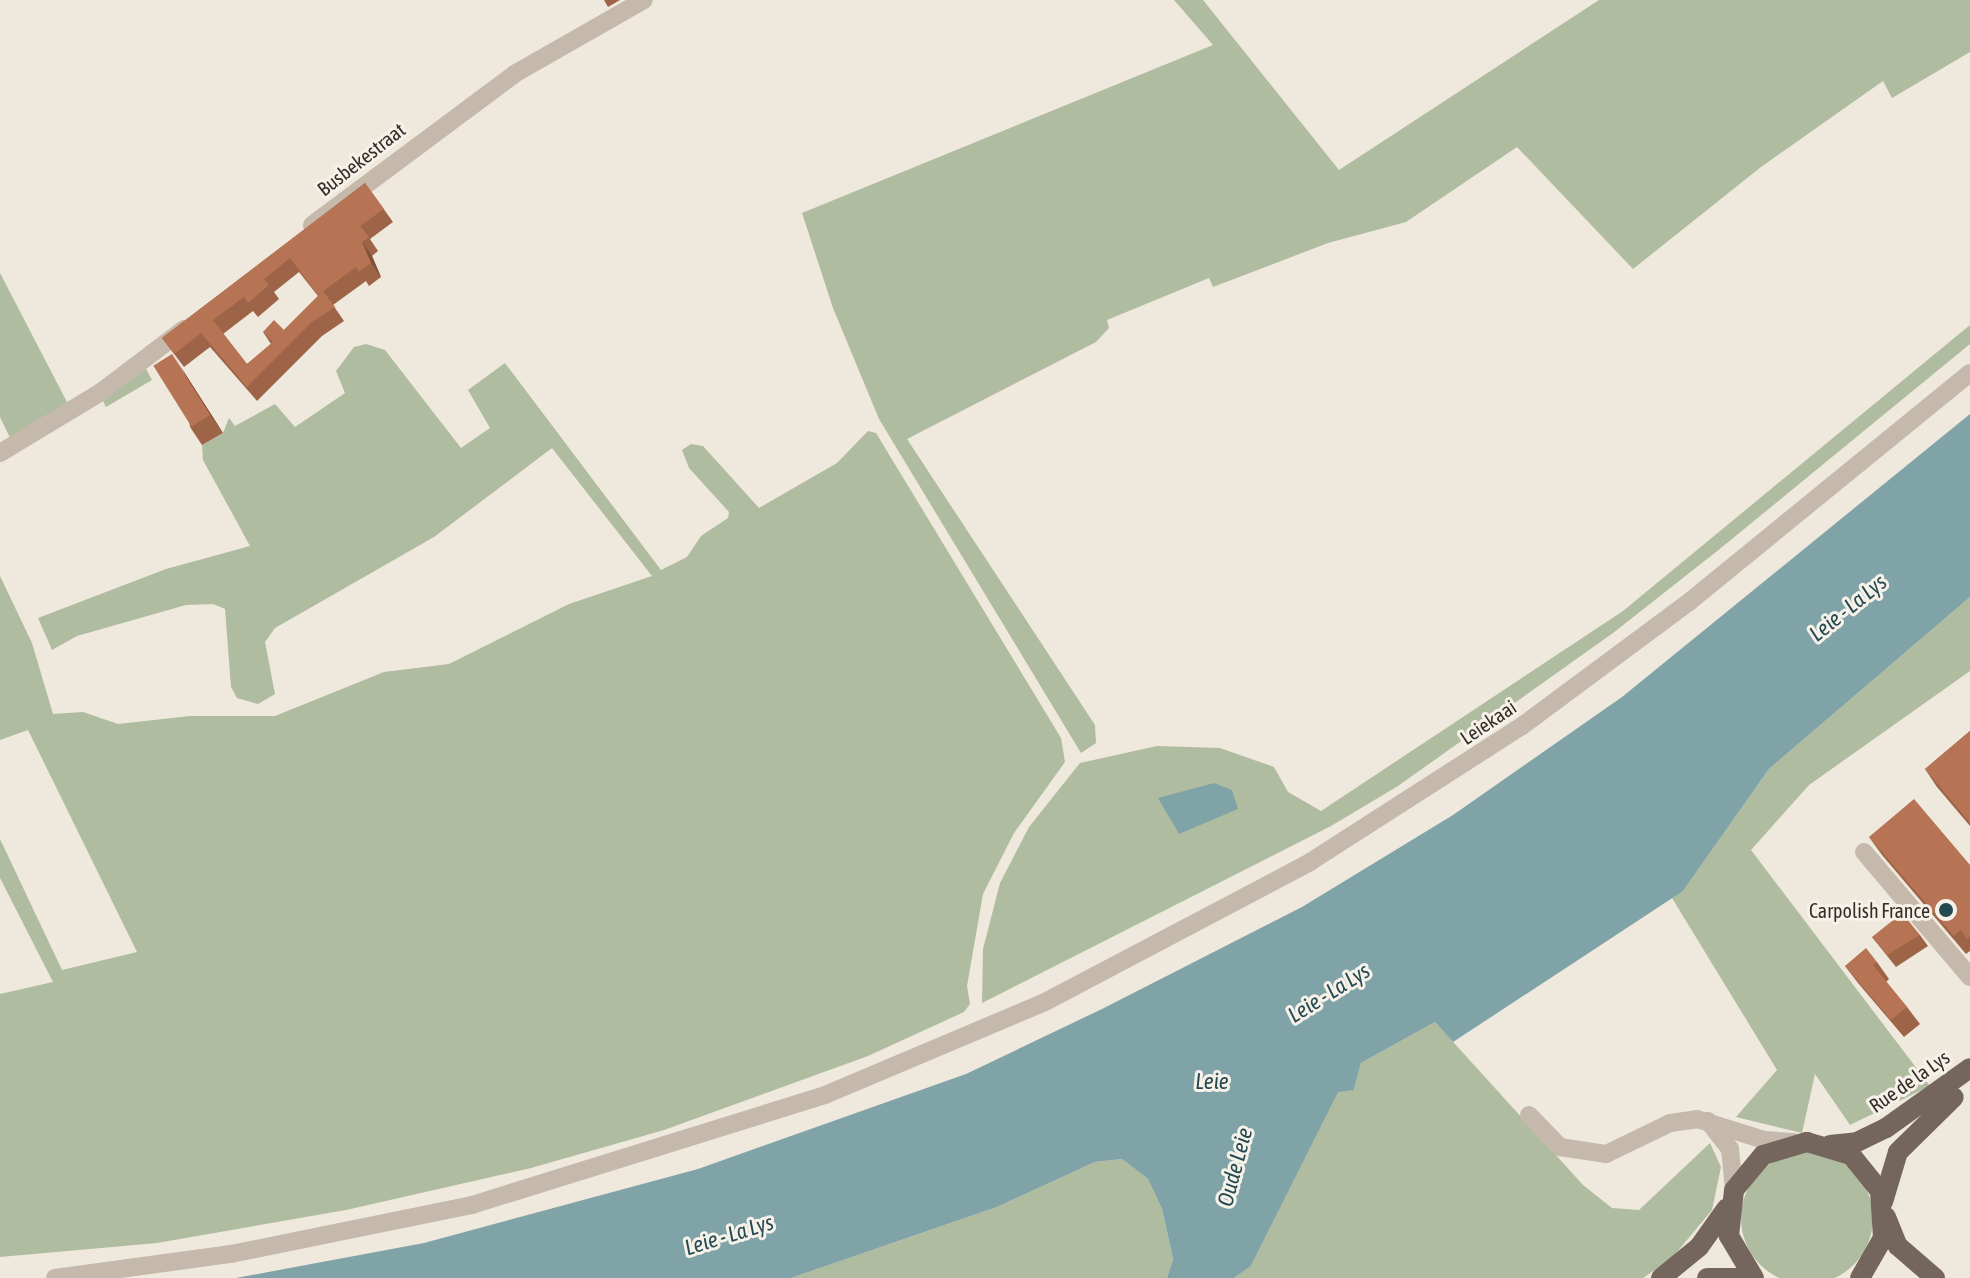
<!DOCTYPE html>
<html>
<head>
<meta charset="utf-8">
<style>
	body { margin:0 }
	#map { position:relative; width:1970px; height:1278px; overflow:hidden; background:#efe8dd; font-family:"Asap Condensed",sans-serif }
	div>[style] { position:absolute }
	[style*='--x'] { left:calc(var(--x)*1px); top:calc(var(--y)*1px); width:calc(var(--w)*1px); rotate:calc(var(--a)*1deg) }
	.green>* { inset:0; background:#b0bc9f }
	.round { border-radius:50% }
	.water>* { inset:0; background:#80a3a8 }
	.minor>* { height:18px; margin:-9px; padding:0 9px; transform-origin:9px; border-radius:9px; background:#c5b9ab }
	.major>* { height:20px; margin:-10px; padding:0 10px; transform-origin:10px; border-radius:10px; background:#74665c }
	.wall>* { inset:0; background:#9d6448 }
	.shaded-wall>* { inset:0; background:#7f513b }
	.building>* { inset:0; background:#b67454; transform-origin:0 0 }
	.dots>* { width:22px; height:22px; translate:-50% -50%; box-sizing:border-box; border:4px solid #f7f2e9; border-radius:50% }
	span { translate:-50% -50%; white-space:nowrap; text-align:center; line-height:1.15; -webkit-text-stroke:6px #f7f2e9; paint-order:stroke }
	.street-label { font-size:20px; color:#342d29 }
	.poi-label { font-size:20px; color:#342d29 }
	.right { translate:-100% -50%; text-align:right }
	.water-label { font-size:22px; color:#244950; font-style:italic }
</style>
</head>
<body>
<div id="map">
	<div class="green">
		<div style="clip-path:polygon(1174px 0,1203px 0,1339px 170px,1599px 0,1970px 0,1970px 52px,1892px 98px,1883px 81px,1761px 167px,1633px 269px,1517px 147px,1406px 222px,1328px 243px,1213px 287px,1209px 278px,1107px 320px,1109px 328px,1096px 342px,907px 439px,1095px 725px,1096px 743px,1081px 753px,879px 419px,833px 308px,802px 213px,1213px 45px)"></div>
		<div style="clip-path:polygon(0 273px,68px 404px,11px 440px,0 417px)"></div>
		<div style="clip-path:polygon(1970px 325px,1970px 344px,1721px 548px,1613px 633px,1398px 786px,1331px 826px,982px 1003px,983px 949px,1000px 883px,1029px 827px,1080px 763px,1157px 746px,1220px 748px,1274px 767px,1288px 792px,1321px 811px,1623px 611px)"></div>
		<div style="clip-path:polygon(366px 344px,385px 350px,461px 448px,490px 428px,468px 390px,505px 363px,661px 570px,687px 557px,701px 536px,728px 518px,729px 512px,689px 468px,682px 450px,691px 444px,703px 446px,759px 508px,837px 463px,868px 431px,876px 433px,1061px 738px,1065px 762px,1014px 833px,983px 894px,967px 986px,970px 1004px,964px 1012px,868px 1056px,664px 1130px,531px 1168px,346px 1210px,157px 1243px,0 1257px,0 994px,53px 982px,0 878px,0 839px,62px 970px,137px 952px,28px 730px,0 740px,0 576px,32px 643px,53px 714px,83px 712px,118px 724px,190px 716px,275px 716px,384px 672px,449px 664px,569px 604px,652px 576px,552px 448px,434px 537px,275px 628px,265px 642px,275px 694px,258px 704px,237px 698px,231px 687px,225px 609px,213px 604px,186px 605px,77px 636px,52px 650px,38px 618px,166px 569px,250px 546px,203px 460px,202px 445px,223px 433px,229px 418px,235px 426px,275px 404px,295px 427px,345px 393px,336px 371px,354px 347px)"></div>
		<div style="clip-path:polygon(144px 365px,152px 380px,106px 407px,101px 397px)"></div>
		<div style="clip-path:polygon(1970px 597px,1970px 671px,1809px 785px,1751px 850px,1930px 1086px,1850px 1125px,1815px 1074px,1802px 1133px,1736px 1117px,1777px 1070px,1672px 898px,1683px 891px,1769px 769px)"></div>
		<div style="clip-path:polygon(1435px 1022px,1583px 1185px,1612px 1208px,1639px 1210px,1710px 1143px,1721px 1167px,1712px 1210px,1672px 1258px,1643px 1278px,1234px 1278px,1251px 1266px,1338px 1091px,1354px 1090px,1361px 1063px)"></div>
		<div class="round" style="left:1741px;top:1152px;width:132px;height:132px"></div>
		<div style="clip-path:polygon(1122px 1159px,1148px 1179px,1162px 1209px,1173px 1259px,1167px 1278px,791px 1278px,997px 1207px,1095px 1162px)"></div>
	</div>
	<div class="water">
		<div style="clip-path:polygon(1970px 414px,1970px 597px,1769px 769px,1683px 891px,1453px 1042px,1435px 1022px,1361px 1063px,1354px 1090px,1338px 1092px,1251px 1266px,1234px 1278px,1167px 1278px,1173px 1259px,1162px 1209px,1148px 1179px,1122px 1159px,1095px 1162px,997px 1207px,791px 1278px,236px 1278px,424px 1243px,698px 1169px,966px 1074px,1102px 1009px,1302px 907px,1453px 815px,1622px 697px)"></div>
		<div style="clip-path:polygon(1214px 783px,1232px 790px,1238px 809px,1179px 834px,1158px 798px)"></div>
	</div>
	<div class="minor">
		<div style="--x:312;--y:225;--w:254;--a:-36.7"></div>
		<div style="--x:516;--y:73;--w:147;--a:-29.7"></div>
		<div style="--x:0;--y:453;--w:118;--a:-31.1"></div>
		<div style="--x:101;--y:392;--w:104;--a:-37.2"></div>
		<div style="--x:1864;--y:852;--w:164;--a:49.7"></div>
		<div style="--x:1529;--y:1115;--w:45;--a:45.9"></div>
		<div style="--x:1560;--y:1147;--w:47;--a:8.7"></div>
		<div style="--x:1606;--y:1154;--w:71;--a:-25.8"></div>
		<div style="--x:1670;--y:1123;--w:27;--a:-8"></div>
		<div style="--x:1697;--y:1119;--w:70;--a:17.4"></div>
		<div style="--x:1764;--y:1140;--w:31;--a:4"></div>
		<div style="--x:1708;--y:1121;--w:36;--a:52"></div>
		<div style="--x:1730;--y:1149;--w:41;--a:84.4"></div>
		<div style="--x:55;--y:1278;--w:178;--a:-7.8"></div>
		<div style="--x:231;--y:1254;--w:246;--a:-11.5"></div>
		<div style="--x:472;--y:1205;--w:370;--a:-17.3"></div>
		<div style="--x:825;--y:1095;--w:239;--a:-22.9"></div>
		<div style="--x:1045;--y:1002;--w:300;--a:-27.8"></div>
		<div style="--x:1310;--y:862;--w:252;--a:-32.7"></div>
		<div style="--x:1522;--y:726;--w:208;--a:-36.6"></div>
		<div style="--x:1689;--y:602;--w:362;--a:-39.2"></div>
	</div>
	<div class="major">
		<div style="--x:1830;--y:1145;--w:27;--a:-6"></div>
		<div style="--x:1857;--y:1142;--w:32;--a:-26"></div>
		<div style="--x:1886;--y:1128;--w:103;--a:-35.5"></div>
		<div style="--x:1883;--y:1202;--w:52;--a:-73.3"></div>
		<div style="--x:1898;--y:1152;--w:78;--a:-44.5"></div>
		<div style="--x:1886;--y:1217;--w:31;--a:68"></div>
		<div style="--x:1898;--y:1246;--w:49;--a:40.9"></div>
		<div style="--x:1661;--y:1278;--w:49;--a:-39.2"></div>
		<div style="--x:1699;--y:1247;--w:47;--a:-54.6"></div>
		<div style="--x:1707;--y:1278;--w:37;--a:0"></div>
		<div style="--x:1754;--y:1278;--w:49;--a:-120.8"></div>
		<div style="--x:1729;--y:1236;--w:46;--a:-83.8"></div>
		<div style="--x:1734;--y:1190;--w:45;--a:-50.4"></div>
		<div style="--x:1763;--y:1155;--w:46;--a:-16.5"></div>
		<div style="--x:1807;--y:1142;--w:46;--a:16.5"></div>
		<div style="--x:1851;--y:1155;--w:46;--a:51.1"></div>
		<div style="--x:1880;--y:1191;--w:47;--a:86.3"></div>
		<div style="--x:1883;--y:1238;--w:46;--a:119.9"></div>
	</div>
	<div class="wall">
		<div style="clip-path:polygon(604px 0,620px 0,608px 7px)"></div>
		<div style="clip-path:polygon(evenodd,365px 183px,393px 222px,370px 239px,378px 251px,372px 256px,381px 277px,369px 286px,366px 281px,333px 305px,344px 321px,322px 336px,257px 401px,210px 347px,184px 367px,162px 338px,365px 183px,299px 272px,318px 296px,284px 330px,263px 332px,271px 344px,247px 364px,223px 334px,253px 311px,258px 317px,279px 299px,274px 292px,299px 272px)"></div>
		<div style="clip-path:polygon(184px 372px,223px 433px,202px 445px,190px 427px)"></div>
		<div style="clip-path:polygon(1970px 731px,1970px 826px,1937px 787px,1925px 769px)"></div>
		<div style="clip-path:polygon(1869px 837px,1970px 865px,1970px 951px,1966px 954px,1882px 855px)"></div>
		<div style="clip-path:polygon(1920px 935px,1928px 946px,1896px 967px,1872px 937px)"></div>
		<div style="clip-path:polygon(1877px 962px,1889px 979px,1886px 982px,1907px 1007px,1920px 1024px,1904px 1037px,1858px 983px,1845px 966px)"></div>
	</div>
	<div class="shaded-wall">
		<div style="clip-path:polygon(362px 242px,372px 256px,381px 277px,371px 263px)"></div>
		<div style="clip-path:polygon(172px 354px,184px 372px,223px 433px,210px 415px)"></div>
	</div>
	<div class="building">
		<div style="clip-path:polygon(365px 183px,384px 209px,360px 226px,369px 237px,362px 242px,371px 263px,359px 272px,356px 267px,318px 295px,290px 258px,264px 279px,269px 285px,248px 303px,244px 297px,213px 320px,247px 364px,273px 342px,263px 332px,274px 320px,284px 330px,323px 291px,335px 307px,312px 322px,247px 387px,201px 333px,174px 354px,162px 338px)"></div>
		<div style="left:172px;top:354px;width:72px;height:22px;rotate:58deg"></div>
		<div style="clip-path:polygon(1970px 731px,1970px 823px,1925px 769px)"></div>
		<div style="clip-path:polygon(1914px 799px,1970px 865px,1970px 936px,1967px 939px,1961px 930px,1954px 936px,1869px 837px)"></div>
		<div style="clip-path:polygon(1902px 913px,1920px 935px,1887px 955px,1872px 937px)"></div>
		<div style="clip-path:polygon(1866px 948px,1877px 962px,1873px 965px,1907px 1007px,1891px 1020px,1845px 966px)"></div>
	</div>
	<div class="dots">
		<div style="left:1946px;top:910px;background:#244950"></div>
	</div>
	<div class="street-label">
		<span style="left:361px;top:159px;rotate:-38deg">Busbekestraat</span>
		<span style="left:1488px;top:722px;rotate:-34deg">Leiekaai</span>
		<span style="left:1909px;top:1081px;rotate:-35deg">Rue de la Lys</span>
	</div>
	<div class="poi-label">
		<span class="right" style="left:1930px;top:910px">Carpolish France</span>
	</div>
	<div class="water-label">
		<span style="left:1848px;top:608px;rotate:-39deg">Leie - La Lys</span>
		<span style="left:1329px;top:993px;rotate:-32deg">Leie - La Lys</span>
		<span style="left:1212px;top:1082px">Leie</span>
		<span style="left:1235px;top:1167px;rotate:-75deg">Oude Leie</span>
		<span style="left:729px;top:1235px;rotate:-17deg">Leie - La Lys</span>
	</div>
</div>
</body>
</html>
